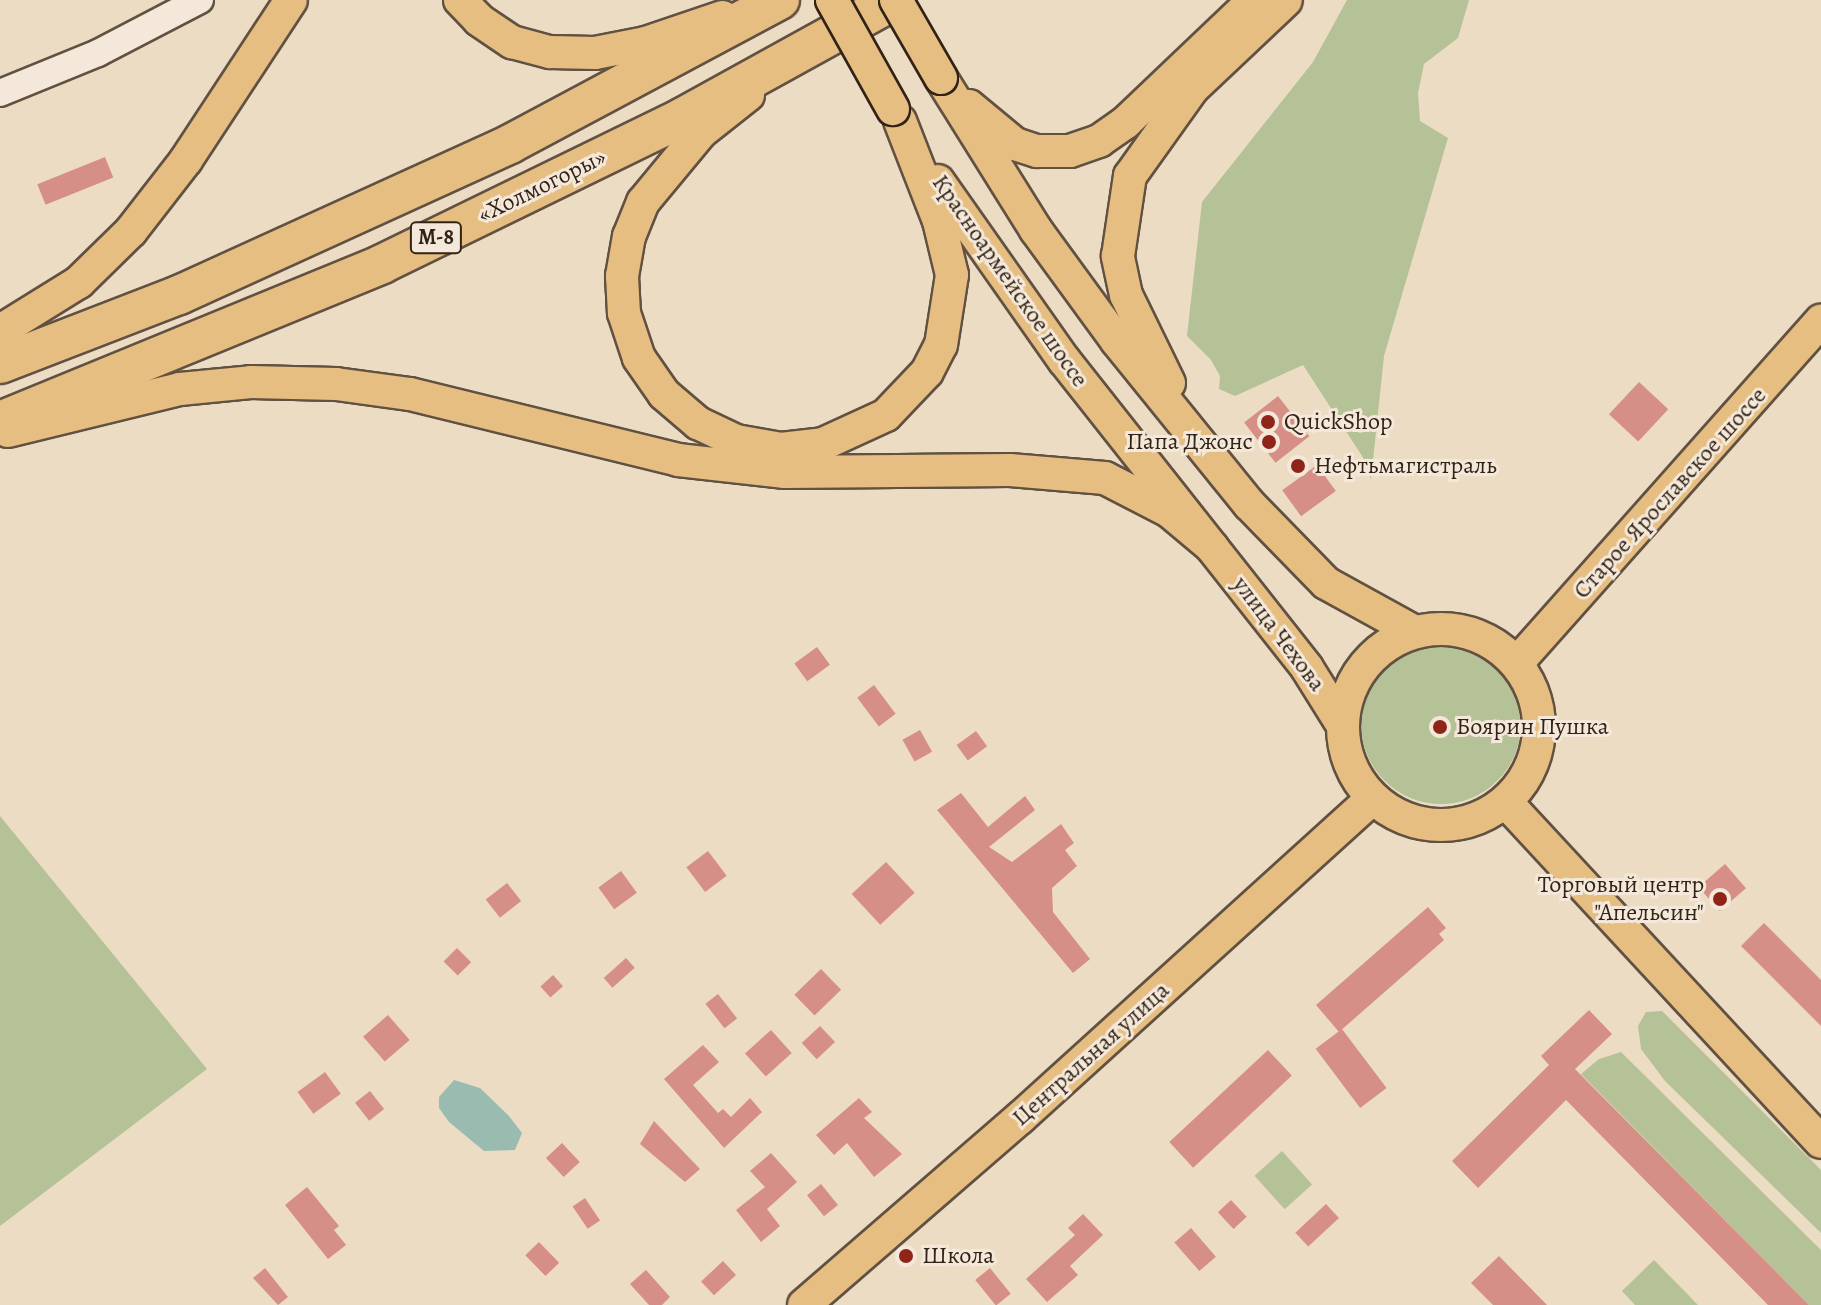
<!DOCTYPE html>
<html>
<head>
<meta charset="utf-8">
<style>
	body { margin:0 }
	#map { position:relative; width:1821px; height:1305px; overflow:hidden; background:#eddcc4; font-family:Alegreya,serif }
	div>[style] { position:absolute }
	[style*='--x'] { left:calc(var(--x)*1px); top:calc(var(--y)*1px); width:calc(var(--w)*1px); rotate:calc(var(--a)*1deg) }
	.green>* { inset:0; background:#b5c196; transform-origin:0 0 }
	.round { border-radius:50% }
	.water>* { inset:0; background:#9abcb0 }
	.building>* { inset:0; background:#d68f87; transform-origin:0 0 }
	.roads { filter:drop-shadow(2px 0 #615142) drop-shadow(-2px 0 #615142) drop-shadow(0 2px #615142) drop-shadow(0 -2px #615142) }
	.minor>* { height:26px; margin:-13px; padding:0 13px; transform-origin:13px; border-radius:13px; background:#f3e8d9 }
	.major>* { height:32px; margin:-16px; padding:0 16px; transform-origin:16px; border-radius:16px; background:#e6be82 }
	.major>.ring { margin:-16px; padding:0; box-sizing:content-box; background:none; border:32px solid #e6be82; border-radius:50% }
	.highway>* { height:38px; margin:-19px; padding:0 19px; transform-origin:19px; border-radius:19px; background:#e6be82 }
	.bridges { filter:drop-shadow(2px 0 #322317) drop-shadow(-2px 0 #322317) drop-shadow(0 2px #322317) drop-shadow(0 -2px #322317) }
	.major-bridge>* { height:32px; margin:-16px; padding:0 16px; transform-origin:16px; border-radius:16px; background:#e6be82 }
	.dots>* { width:22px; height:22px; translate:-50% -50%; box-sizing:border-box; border:4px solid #f3e8d9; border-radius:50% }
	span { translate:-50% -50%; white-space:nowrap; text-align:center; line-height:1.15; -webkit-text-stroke:6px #f3e8d9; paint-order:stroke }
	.shield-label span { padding:2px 6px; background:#f3e8d9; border:2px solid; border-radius:6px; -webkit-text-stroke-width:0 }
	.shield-label { font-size:22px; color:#322317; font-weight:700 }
	.street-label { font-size:24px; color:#322317 }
	.poi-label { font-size:24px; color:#322317 }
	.left { translate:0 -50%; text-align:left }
	.right { translate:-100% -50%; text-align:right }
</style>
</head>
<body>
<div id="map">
	<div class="green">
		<div style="clip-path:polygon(1347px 0,1469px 0,1458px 38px,1424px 64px,1418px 93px,1420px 121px,1448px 138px,1384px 356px,1371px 479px,1364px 459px,1303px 365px,1235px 396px,1219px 389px,1220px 376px,1211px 360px,1187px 336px,1202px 202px,1313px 62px)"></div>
		<div class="round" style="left:1361px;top:644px;width:160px;height:160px"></div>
		<div style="clip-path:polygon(0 816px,207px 1069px,0 1226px)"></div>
		<div style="clip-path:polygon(1662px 1011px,1821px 1170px,1821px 1233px,1665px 1081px,1641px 1049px,1638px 1026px,1646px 1012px)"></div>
		<div style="clip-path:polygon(1621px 1052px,1821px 1250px,1821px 1305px,1809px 1305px,1581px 1074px,1599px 1059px)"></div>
		<div style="left:1282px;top:1151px;width:45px;height:37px;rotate:48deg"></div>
		<div style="clip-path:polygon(1654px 1260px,1698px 1305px,1635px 1305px,1622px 1291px)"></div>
	</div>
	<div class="water">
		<div style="clip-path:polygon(454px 1080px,480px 1088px,509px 1116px,522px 1133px,515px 1150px,484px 1151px,449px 1122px,439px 1108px,439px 1097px)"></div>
	</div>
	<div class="building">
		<div style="left:105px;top:157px;width:22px;height:73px;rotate:68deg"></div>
		<div style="left:1639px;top:382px;width:40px;height:44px;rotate:43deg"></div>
		<div style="left:1278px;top:396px;width:51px;height:43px;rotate:52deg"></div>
		<div style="left:1317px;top:465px;width:32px;height:43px;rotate:54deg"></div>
		<div style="left:817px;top:647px;width:22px;height:28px;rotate:54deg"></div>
		<div style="left:874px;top:685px;width:36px;height:21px;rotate:53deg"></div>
		<div style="left:920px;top:730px;width:25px;height:20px;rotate:61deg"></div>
		<div style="left:976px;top:731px;width:19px;height:24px;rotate:54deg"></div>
		<div style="clip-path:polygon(961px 793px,988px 827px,1025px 796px,1035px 810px,989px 847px,1012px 862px,1061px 824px,1074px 843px,1065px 850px,1077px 866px,1052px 888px,1053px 912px,1090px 959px,1073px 973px,937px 810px)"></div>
		<div style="left:708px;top:851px;width:31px;height:27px;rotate:53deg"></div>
		<div style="left:886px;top:862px;width:42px;height:47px;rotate:47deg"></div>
		<div style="left:1725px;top:864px;width:32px;height:35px;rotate:49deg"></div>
		<div style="left:621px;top:871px;width:27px;height:28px;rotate:54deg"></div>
		<div style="left:507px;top:883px;width:23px;height:27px;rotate:52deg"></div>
		<div style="clip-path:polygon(1428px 907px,1446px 928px,1439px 934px,1444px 940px,1339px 1032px,1316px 1005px)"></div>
		<div style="clip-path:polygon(1764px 923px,1821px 980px,1821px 1026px,1741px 946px)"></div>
		<div style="left:457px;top:948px;width:20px;height:19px;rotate:45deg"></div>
		<div style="left:626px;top:958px;width:13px;height:30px;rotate:48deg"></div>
		<div style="left:821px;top:969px;width:29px;height:37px;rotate:46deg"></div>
		<div style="left:553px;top:975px;width:15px;height:17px;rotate:48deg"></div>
		<div style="left:718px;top:994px;width:31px;height:16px;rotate:52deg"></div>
		<div style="clip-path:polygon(1589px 1010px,1612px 1034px,1575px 1069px,1809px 1305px,1768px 1305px,1566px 1100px,1478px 1188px,1452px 1161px,1549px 1065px,1541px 1056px)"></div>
		<div style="left:388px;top:1015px;width:33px;height:33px;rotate:49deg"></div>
		<div style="left:820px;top:1026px;width:22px;height:25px;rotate:47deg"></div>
		<div style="left:1342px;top:1029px;width:74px;height:33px;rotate:53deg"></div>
		<div style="left:771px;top:1030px;width:31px;height:35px;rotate:48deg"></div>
		<div style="clip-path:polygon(703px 1045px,719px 1062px,693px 1085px,718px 1113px,723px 1109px,731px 1117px,750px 1098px,762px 1112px,724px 1148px,664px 1079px)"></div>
		<div style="left:1268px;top:1050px;width:35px;height:135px;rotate:47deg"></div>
		<div style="left:325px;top:1072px;width:27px;height:34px;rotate:54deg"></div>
		<div style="left:370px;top:1091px;width:23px;height:19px;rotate:52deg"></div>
		<div style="clip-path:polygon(859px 1098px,872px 1112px,864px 1118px,902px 1154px,874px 1177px,847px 1143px,834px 1155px,816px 1135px)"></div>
		<div style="clip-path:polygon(654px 1121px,700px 1169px,685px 1182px,640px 1144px)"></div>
		<div style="left:562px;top:1143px;width:26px;height:22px;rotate:47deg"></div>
		<div style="clip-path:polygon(771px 1153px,797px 1182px,767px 1209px,780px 1226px,761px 1242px,736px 1210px,765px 1187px,750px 1171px)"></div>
		<div style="left:821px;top:1184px;width:27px;height:18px;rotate:51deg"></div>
		<div style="clip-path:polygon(307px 1187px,339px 1226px,334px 1230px,346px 1245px,328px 1259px,285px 1205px)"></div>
		<div style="left:585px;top:1198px;width:27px;height:15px;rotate:56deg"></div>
		<div style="left:1231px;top:1200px;width:23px;height:18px;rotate:47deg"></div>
		<div style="left:1326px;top:1204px;width:19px;height:42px;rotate:47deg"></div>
		<div style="clip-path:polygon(1083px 1214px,1103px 1235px,1070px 1266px,1078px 1275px,1047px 1302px,1026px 1279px,1075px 1235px,1068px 1228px)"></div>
		<div style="left:1191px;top:1228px;width:38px;height:22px;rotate:49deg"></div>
		<div style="left:539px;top:1242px;width:29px;height:19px;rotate:46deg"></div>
		<div style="clip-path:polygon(1499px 1256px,1547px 1305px,1493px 1305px,1471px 1283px)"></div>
		<div style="left:723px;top:1261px;width:19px;height:30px;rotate:47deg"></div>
		<div style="clip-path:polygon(265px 1268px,288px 1297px,278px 1305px,253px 1278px)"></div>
		<div style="left:990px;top:1268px;width:33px;height:19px;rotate:51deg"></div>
		<div style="clip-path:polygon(646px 1270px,670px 1297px,662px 1305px,649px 1305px,630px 1284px)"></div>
	</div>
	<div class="roads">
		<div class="minor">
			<div style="--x:0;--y:93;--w:106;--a:-22.2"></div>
			<div style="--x:98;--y:53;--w:115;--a:-27.5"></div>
		</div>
		<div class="major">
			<div style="--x:460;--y:0;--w:28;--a:46"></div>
			<div style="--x:479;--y:20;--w:40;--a:34"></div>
			<div style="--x:512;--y:42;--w:39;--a:15"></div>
			<div style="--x:550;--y:52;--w:45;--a:1.3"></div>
			<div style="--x:595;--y:53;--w:52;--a:-11.1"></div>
			<div style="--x:646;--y:43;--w:81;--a:-18.7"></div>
			<div style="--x:941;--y:78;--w:179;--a:58"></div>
			<div style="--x:1036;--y:230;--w:137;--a:53.9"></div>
			<div style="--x:1117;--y:341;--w:210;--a:51"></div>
			<div style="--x:1249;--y:504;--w:110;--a:45.7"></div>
			<div style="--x:1326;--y:583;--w:99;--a:28.9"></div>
			<div style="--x:748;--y:95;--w:60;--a:141.8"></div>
			<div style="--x:701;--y:132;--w:91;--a:129.6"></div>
			<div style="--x:643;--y:202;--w:37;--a:112"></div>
			<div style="--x:629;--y:236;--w:41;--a:99.9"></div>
			<div style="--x:622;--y:276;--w:37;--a:87"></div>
			<div style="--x:624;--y:313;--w:47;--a:71.6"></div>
			<div style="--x:639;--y:358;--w:44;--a:55.2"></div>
			<div style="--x:664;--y:394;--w:45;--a:40.5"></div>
			<div style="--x:698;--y:423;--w:42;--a:25.3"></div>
			<div style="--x:736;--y:441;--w:46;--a:10.1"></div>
			<div style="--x:781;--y:449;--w:42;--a:-6.8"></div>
			<div style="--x:823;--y:444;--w:69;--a:-24.7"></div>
			<div style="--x:886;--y:415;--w:59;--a:-46.4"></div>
			<div style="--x:927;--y:372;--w:30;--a:-63"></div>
			<div style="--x:941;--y:345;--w:71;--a:-81.1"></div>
			<div style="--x:952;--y:275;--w:56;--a:-103.5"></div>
			<div style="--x:939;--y:221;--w:107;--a:-111.3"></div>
			<div style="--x:969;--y:106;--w:60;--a:39.6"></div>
			<div style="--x:1015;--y:144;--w:23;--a:18"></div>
			<div style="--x:1037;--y:151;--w:33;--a:0"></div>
			<div style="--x:1070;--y:151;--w:31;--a:-19"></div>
			<div style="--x:1099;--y:141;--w:33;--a:-35"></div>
			<div style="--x:1126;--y:122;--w:177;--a:-43.6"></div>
			<div style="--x:938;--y:181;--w:219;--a:54.9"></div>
			<div style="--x:1064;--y:360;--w:392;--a:51.7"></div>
			<div style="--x:1307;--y:668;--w:66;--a:58"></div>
			<div style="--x:0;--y:331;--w:93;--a:-31.8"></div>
			<div style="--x:79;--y:282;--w:73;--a:-44.4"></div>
			<div style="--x:131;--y:231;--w:90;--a:-52.2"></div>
			<div style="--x:186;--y:160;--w:191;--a:-56.7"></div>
			<div style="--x:1169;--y:383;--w:98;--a:-116"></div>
			<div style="--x:1126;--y:295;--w:40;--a:-102"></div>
			<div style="--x:1118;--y:256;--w:81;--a:-81.5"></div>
			<div style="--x:1130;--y:176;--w:107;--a:-54.5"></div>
			<div style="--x:1192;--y:89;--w:129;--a:-43.4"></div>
			<div style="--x:8;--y:431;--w:177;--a:-13.7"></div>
			<div style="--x:180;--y:389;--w:71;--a:-5.6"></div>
			<div style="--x:251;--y:382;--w:85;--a:1.3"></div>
			<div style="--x:336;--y:384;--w:75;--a:7.7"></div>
			<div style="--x:410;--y:394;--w:276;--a:13.8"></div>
			<div style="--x:678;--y:460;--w:108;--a:6.4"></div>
			<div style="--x:785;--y:472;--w:225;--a:-0.5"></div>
			<div style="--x:1010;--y:470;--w:95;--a:4.8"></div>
			<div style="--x:1105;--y:478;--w:72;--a:27.3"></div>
			<div style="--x:1169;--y:511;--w:56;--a:39.9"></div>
			<div class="ring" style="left:1343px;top:629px;width:164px;height:164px"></div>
			<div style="--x:1517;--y:663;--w:458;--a:-48.4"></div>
			<div style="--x:1506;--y:802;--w:463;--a:47.2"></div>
			<div style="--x:804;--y:1305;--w:286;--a:-40.9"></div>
			<div style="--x:1020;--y:1118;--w:476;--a:-42.2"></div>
		</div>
		<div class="highway">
			<div style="--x:0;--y:364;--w:192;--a:-21.1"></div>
			<div style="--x:179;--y:295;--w:364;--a:-24.5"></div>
			<div style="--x:510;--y:144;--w:306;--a:-28.1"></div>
			<div style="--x:0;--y:421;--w:413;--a:-22.3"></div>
			<div style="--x:382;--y:264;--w:335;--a:-26"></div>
			<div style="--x:683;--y:117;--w:242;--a:-28.9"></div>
		</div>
	</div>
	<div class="bridges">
		<div class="major-bridge">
			<div style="--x:832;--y:0;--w:125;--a:60.8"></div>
			<div style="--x:896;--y:0;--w:90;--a:60"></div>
		</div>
	</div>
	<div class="dots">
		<div style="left:1268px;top:422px;background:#8f2418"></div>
		<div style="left:1269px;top:442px;background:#8f2418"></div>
		<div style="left:1298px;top:466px;background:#8f2418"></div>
		<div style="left:1440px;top:727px;background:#8f2418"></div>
		<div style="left:1720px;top:899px;background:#8f2418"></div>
		<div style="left:906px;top:1256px;background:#8f2418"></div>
	</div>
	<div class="shield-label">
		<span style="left:436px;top:238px">М-8</span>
	</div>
	<div class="street-label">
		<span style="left:542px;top:186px;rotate:-26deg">«Холмогоры»</span>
		<span style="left:1010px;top:281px;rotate:55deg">Красноармейское шоссе</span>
		<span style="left:1670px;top:493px;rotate:-48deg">Старое Ярославское шоссе</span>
		<span style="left:1279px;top:634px;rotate:53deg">улица Чехова</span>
		<span style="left:1091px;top:1054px;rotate:-42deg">Центральная улица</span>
	</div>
	<div class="poi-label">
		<span class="left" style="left:1284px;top:422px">QuickShop</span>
		<span class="right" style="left:1253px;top:442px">Папа Джонс</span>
		<span class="left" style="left:1314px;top:466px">Нефтьмагистраль</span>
		<span class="left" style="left:1456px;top:727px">Боярин Пушка</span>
		<span class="right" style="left:1704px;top:899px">Торговый центр<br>"Апельсин"</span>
		<span class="left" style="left:922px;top:1256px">Школа</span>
	</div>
</div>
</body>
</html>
